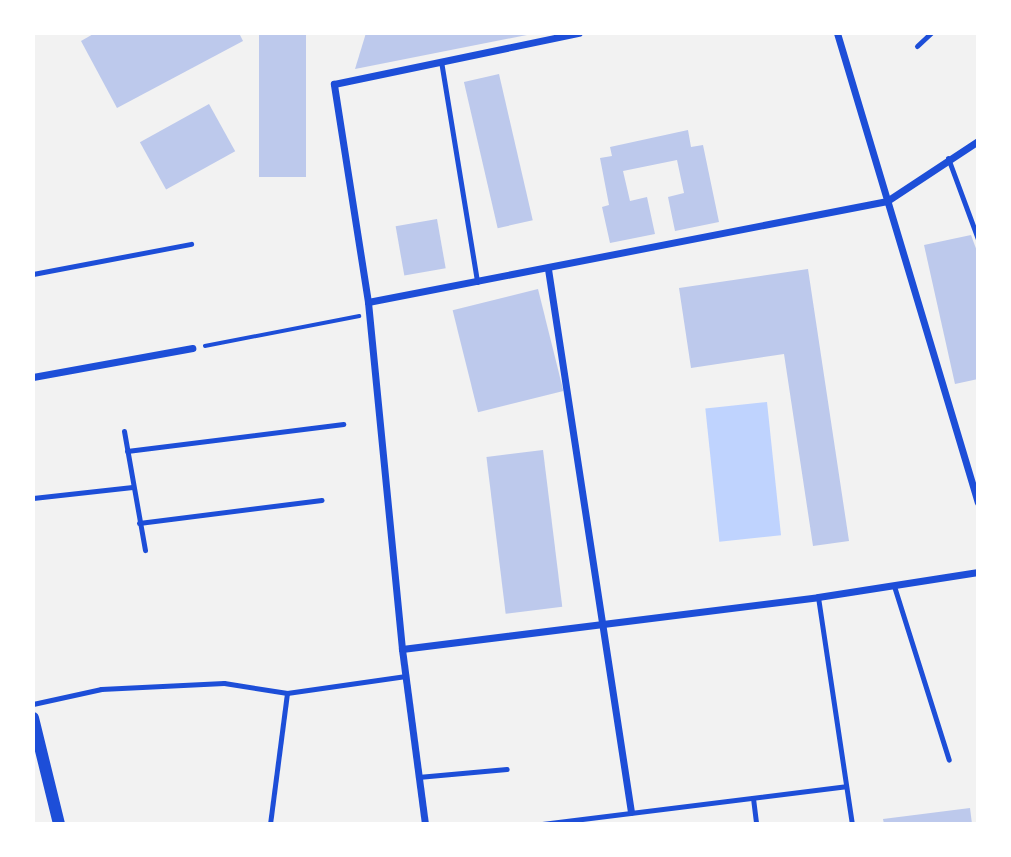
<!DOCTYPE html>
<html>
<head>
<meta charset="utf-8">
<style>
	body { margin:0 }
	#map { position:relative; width:1011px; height:857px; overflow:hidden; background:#f2f2f2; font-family:Rubik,sans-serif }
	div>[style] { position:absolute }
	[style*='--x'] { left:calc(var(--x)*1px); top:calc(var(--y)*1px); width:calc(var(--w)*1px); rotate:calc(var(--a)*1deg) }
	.water>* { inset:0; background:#bfd3fe; transform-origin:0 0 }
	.building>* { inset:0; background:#bdc9ec; transform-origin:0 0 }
	.path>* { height:3.5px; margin:-1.75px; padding:0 1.75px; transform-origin:1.75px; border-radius:1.75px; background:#1d4ed8 }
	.service>* { height:5px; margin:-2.5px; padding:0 2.5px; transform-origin:2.5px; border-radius:2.5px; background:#1d4ed8 }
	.minor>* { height:7px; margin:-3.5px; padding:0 3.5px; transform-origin:3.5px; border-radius:3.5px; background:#1d4ed8 }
	.tertiary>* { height:12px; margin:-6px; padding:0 6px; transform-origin:6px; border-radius:6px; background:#1d4ed8 }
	span { translate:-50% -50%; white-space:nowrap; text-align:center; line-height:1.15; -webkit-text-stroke:5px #fff; paint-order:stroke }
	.frame { position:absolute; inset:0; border:35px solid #fff; pointer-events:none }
</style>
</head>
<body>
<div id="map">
	<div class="water">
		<div style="left:767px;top:402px;width:134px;height:62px;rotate:84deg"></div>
	</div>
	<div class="building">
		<div style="clip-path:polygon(95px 33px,239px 33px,243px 41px,117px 108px,81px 41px)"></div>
		<div style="left:259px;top:33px;width:47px;height:144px"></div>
		<div style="clip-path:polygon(366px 33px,527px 33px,527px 35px,355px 69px)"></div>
		<div style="left:499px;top:74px;width:150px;height:36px;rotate:77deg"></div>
		<div style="left:209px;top:104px;width:54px;height:79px;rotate:61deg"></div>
		<div style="clip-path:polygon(688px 130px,691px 147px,703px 145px,719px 222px,675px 231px,668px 197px,684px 193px,677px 160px,623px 171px,630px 201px,647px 197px,655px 234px,610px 243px,602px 207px,609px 205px,600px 158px,612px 156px,610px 147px)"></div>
		<div style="left:437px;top:219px;width:50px;height:42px;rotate:80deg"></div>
		<div style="clip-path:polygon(971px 235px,978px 254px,978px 379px,955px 384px,924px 245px)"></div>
		<div style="clip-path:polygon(808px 269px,849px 541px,813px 546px,784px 354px,691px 368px,679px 288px)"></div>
		<div style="left:538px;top:289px;width:105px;height:88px;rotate:76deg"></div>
		<div style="left:543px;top:450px;width:158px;height:57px;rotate:83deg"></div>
		<div style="clip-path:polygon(970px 808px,972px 824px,884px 824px,883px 819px)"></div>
	</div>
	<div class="path">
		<div style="--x:205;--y:346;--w:157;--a:-11"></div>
	</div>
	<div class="service">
		<div style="--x:917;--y:46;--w:19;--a:-43"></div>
		<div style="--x:441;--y:61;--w:224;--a:80.7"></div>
		<div style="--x:948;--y:158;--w:86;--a:69.7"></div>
		<div style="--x:33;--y:274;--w:161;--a:-10.8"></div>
		<div style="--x:124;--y:431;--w:121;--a:80"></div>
		<div style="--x:127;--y:451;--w:218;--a:-7.1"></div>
		<div style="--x:33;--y:498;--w:100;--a:-6.3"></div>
		<div style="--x:139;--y:523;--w:184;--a:-7.2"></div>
		<div style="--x:894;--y:586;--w:182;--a:72.5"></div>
		<div style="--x:818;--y:597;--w:230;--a:81.5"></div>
		<div style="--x:33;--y:704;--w:70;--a:-12.4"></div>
		<div style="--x:101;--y:689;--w:123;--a:-2.8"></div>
		<div style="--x:224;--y:683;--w:64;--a:9"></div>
		<div style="--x:287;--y:693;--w:120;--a:-8.1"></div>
		<div style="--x:418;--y:777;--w:89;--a:-5.1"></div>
		<div style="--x:753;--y:798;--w:26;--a:83"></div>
		<div style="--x:270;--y:824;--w:132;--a:-82.6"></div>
		<div style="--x:542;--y:824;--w:306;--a:-7.1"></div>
	</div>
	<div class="minor">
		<div style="--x:837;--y:33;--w:490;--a:73.3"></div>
		<div style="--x:548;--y:269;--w:549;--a:81.31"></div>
		<div style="--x:368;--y:302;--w:529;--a:-11.01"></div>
		<div style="--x:887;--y:201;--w:109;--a:-33.4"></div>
		<div style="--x:33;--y:377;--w:162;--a:-10.3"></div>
		<div style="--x:402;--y:649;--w:419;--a:-7.1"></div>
		<div style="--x:818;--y:597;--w:162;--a:-8.9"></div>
		<div style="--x:425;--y:824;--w:177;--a:-97.5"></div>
		<div style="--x:402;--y:649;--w:349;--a:-95.6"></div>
		<div style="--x:368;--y:302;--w:221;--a:-98.9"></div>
		<div style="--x:334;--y:84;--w:250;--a:-11.8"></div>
	</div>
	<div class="tertiary">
		<div style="--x:33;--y:718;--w:109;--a:76.2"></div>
	</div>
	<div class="frame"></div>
</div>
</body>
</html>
